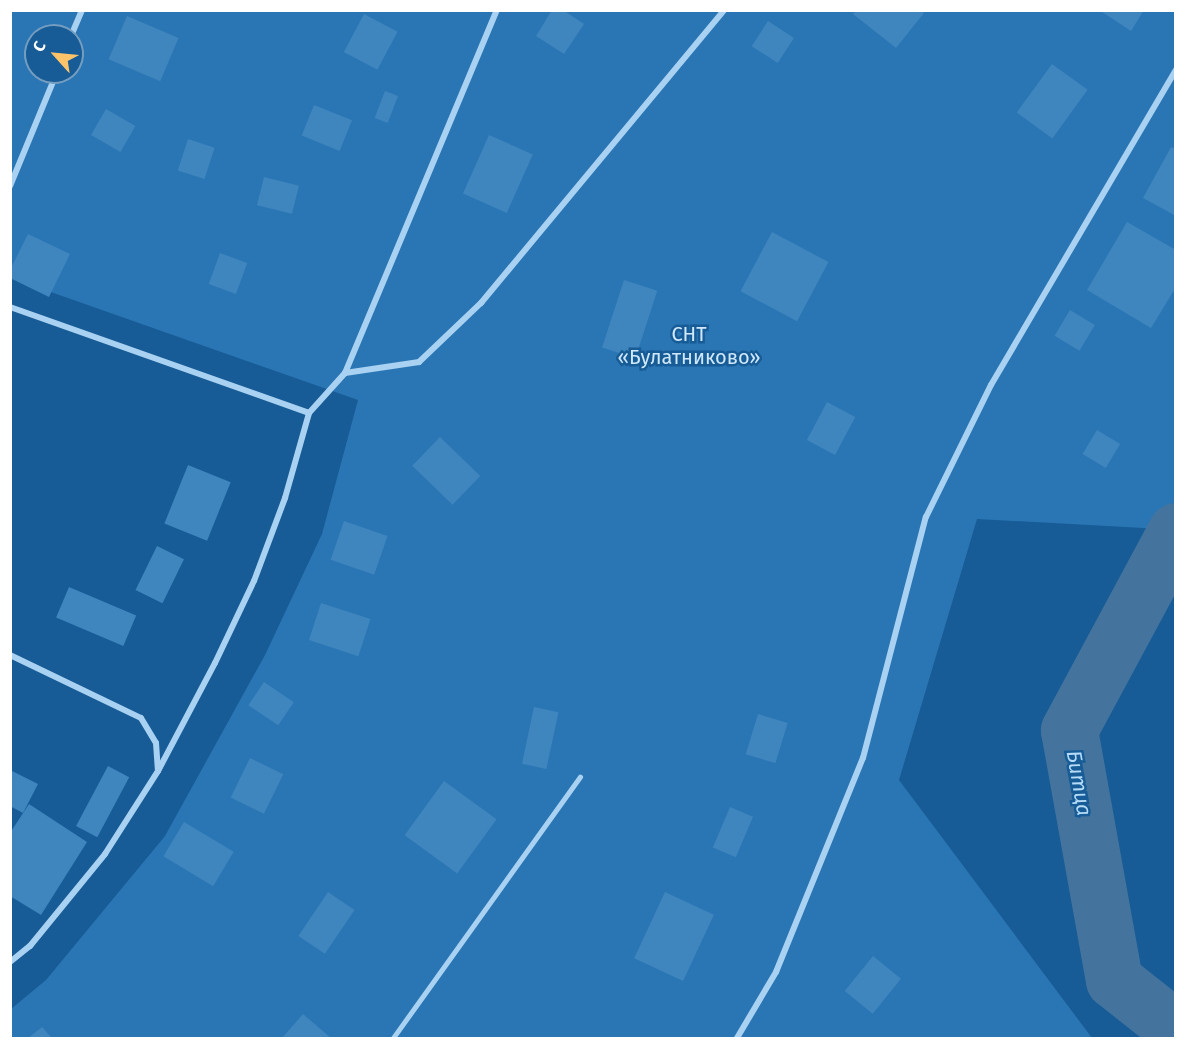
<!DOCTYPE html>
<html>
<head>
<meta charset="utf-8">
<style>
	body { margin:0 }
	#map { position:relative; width:1186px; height:1049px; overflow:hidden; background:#175c96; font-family:"Fira Sans",sans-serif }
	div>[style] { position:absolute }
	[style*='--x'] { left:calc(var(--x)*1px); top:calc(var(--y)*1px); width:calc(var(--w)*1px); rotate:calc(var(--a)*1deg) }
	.green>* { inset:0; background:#2a76b5 }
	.river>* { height:57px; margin:-28.5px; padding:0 28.5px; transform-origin:28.5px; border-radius:28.5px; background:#44749e }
	.building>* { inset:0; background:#3f85be; transform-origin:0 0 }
	.service>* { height:4.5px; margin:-2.25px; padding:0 2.25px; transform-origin:2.25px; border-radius:2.25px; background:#a9d1f1 }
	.minor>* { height:6px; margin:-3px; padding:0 3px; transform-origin:3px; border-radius:3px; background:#a9d1f1 }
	span { translate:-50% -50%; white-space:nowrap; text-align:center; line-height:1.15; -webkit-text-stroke:5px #175c96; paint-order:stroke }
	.park-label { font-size:20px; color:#d0e8fc }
	.water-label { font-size:21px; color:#b5dbf8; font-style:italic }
	.frame { position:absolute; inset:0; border:12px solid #fff; pointer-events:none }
	.north { position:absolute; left:24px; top:24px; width:60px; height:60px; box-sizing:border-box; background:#175c96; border:2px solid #749dc0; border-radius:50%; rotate:297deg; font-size:16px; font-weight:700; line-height:24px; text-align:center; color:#fff }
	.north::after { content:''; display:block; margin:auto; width:21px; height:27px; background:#ffc469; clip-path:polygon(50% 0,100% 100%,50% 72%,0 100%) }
</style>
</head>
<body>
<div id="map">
	<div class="green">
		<div style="clip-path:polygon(evenodd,11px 11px,1175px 11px,1175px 506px,1162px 529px,977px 519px,899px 780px,1092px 1038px,11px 1038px,11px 1009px,46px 980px,165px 836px,265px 655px,322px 534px,358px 400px,11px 278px,11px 11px,36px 36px,72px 36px,72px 72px,36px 72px,36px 36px)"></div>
	</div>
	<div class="river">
		<div style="--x:1176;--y:531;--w:226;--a:118.3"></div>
		<div style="--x:1069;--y:730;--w:254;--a:79.8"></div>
		<div style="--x:1114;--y:980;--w:79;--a:38.3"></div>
	</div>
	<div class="building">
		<div style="clip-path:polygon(552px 10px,563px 10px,584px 24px,564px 54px,536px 36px)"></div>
		<div style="clip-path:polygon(856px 10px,921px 10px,924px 13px,896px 48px,853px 14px)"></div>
		<div style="clip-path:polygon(1099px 10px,1144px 10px,1131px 31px)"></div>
		<div style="left:364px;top:14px;width:38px;height:43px;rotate:28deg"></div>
		<div style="left:127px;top:16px;width:56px;height:47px;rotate:23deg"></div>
		<div style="left:768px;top:21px;width:31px;height:30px;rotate:33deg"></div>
		<div style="left:1052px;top:64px;width:44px;height:60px;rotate:36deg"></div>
		<div style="left:385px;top:91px;width:14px;height:29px;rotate:21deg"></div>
		<div style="left:314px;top:105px;width:41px;height:33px;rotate:22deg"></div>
		<div style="left:106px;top:109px;width:34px;height:30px;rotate:30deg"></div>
		<div style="left:489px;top:135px;width:48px;height:64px;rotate:24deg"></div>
		<div style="left:188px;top:139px;width:28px;height:33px;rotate:18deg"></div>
		<div style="clip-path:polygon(1171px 147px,1176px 149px,1176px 216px,1143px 198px)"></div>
		<div style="left:264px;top:177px;width:36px;height:29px;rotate:14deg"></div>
		<div style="clip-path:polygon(1127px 222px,1176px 250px,1176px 287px,1151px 328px,1087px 290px)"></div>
		<div style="left:772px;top:232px;width:64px;height:67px;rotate:28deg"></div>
		<div style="clip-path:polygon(28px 234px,70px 254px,49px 297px,10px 278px,10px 270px)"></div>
		<div style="left:220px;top:253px;width:29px;height:33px;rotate:20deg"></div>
		<div style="left:624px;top:280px;width:35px;height:71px;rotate:18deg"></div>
		<div style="left:1070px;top:310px;width:29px;height:30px;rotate:31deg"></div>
		<div style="left:827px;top:402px;width:32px;height:43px;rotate:28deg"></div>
		<div style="left:1097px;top:430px;width:27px;height:28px;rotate:31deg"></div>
		<div style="left:440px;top:437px;width:56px;height:40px;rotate:44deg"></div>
		<div style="left:188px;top:465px;width:46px;height:63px;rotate:22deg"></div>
		<div style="left:344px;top:521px;width:46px;height:41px;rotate:19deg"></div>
		<div style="left:157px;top:546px;width:30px;height:49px;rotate:26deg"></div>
		<div style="left:69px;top:587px;width:73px;height:33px;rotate:23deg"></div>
		<div style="left:321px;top:603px;width:52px;height:39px;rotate:18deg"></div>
		<div style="left:264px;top:682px;width:36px;height:28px;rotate:34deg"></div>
		<div style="left:534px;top:707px;width:25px;height:58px;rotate:12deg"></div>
		<div style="left:758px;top:714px;width:31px;height:42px;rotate:17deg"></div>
		<div style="left:250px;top:758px;width:37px;height:44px;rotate:26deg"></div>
		<div style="left:108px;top:766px;width:24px;height:68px;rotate:28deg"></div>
		<div style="clip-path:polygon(10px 770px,38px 784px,23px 813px,10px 806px)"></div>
		<div style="left:444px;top:781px;width:65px;height:67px;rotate:36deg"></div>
		<div style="clip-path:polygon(29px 804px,87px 842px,41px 915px,10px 896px,10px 833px)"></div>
		<div style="left:730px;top:807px;width:25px;height:44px;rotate:23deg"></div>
		<div style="left:184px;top:822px;width:58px;height:40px;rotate:31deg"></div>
		<div style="left:328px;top:892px;width:32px;height:53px;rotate:34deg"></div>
		<div style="left:665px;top:892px;width:54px;height:73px;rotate:25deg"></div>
		<div style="left:873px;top:956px;width:36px;height:45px;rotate:39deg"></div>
		<div style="clip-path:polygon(303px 1014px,331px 1038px,282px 1038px)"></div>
		<div style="clip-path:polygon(42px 1027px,52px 1038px,28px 1038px)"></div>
	</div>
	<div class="service">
		<div style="--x:393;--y:1038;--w:321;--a:-54.4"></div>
	</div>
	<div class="minor">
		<div style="--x:71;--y:36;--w:28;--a:-67"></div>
		<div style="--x:10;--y:186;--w:123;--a:-67.6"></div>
		<div style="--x:10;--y:307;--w:317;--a:19.5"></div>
		<div style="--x:345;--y:373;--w:75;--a:-8.5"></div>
		<div style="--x:419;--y:362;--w:86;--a:-43.6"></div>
		<div style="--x:481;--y:303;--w:381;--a:-50.3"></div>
		<div style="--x:10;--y:655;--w:145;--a:25.7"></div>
		<div style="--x:141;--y:718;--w:29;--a:59"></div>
		<div style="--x:156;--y:743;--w:26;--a:86"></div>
		<div style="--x:10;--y:962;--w:26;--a:-39"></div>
		<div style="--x:30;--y:946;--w:119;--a:-50.8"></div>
		<div style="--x:105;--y:854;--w:98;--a:-57.4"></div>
		<div style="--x:158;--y:771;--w:122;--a:-62.2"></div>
		<div style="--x:215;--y:663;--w:91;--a:-64.6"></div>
		<div style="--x:254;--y:581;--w:89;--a:-69.5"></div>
		<div style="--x:285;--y:498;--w:88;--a:-74.2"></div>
		<div style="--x:309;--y:413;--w:54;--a:-48"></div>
		<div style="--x:345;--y:373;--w:394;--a:-67.3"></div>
		<div style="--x:737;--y:1038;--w:77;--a:-59.4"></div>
		<div style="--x:776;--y:972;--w:231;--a:-67.9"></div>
		<div style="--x:863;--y:758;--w:249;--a:-75.4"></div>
		<div style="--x:926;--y:517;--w:147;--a:-63.8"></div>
		<div style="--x:991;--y:385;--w:365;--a:-59.6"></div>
	</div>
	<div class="park-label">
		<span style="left:689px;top:346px">СНТ<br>«Булатниково»</span>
	</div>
	<div class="water-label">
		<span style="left:1079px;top:783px;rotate:80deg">Битца</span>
	</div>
	<div class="frame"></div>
	<div class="north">С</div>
</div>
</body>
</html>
